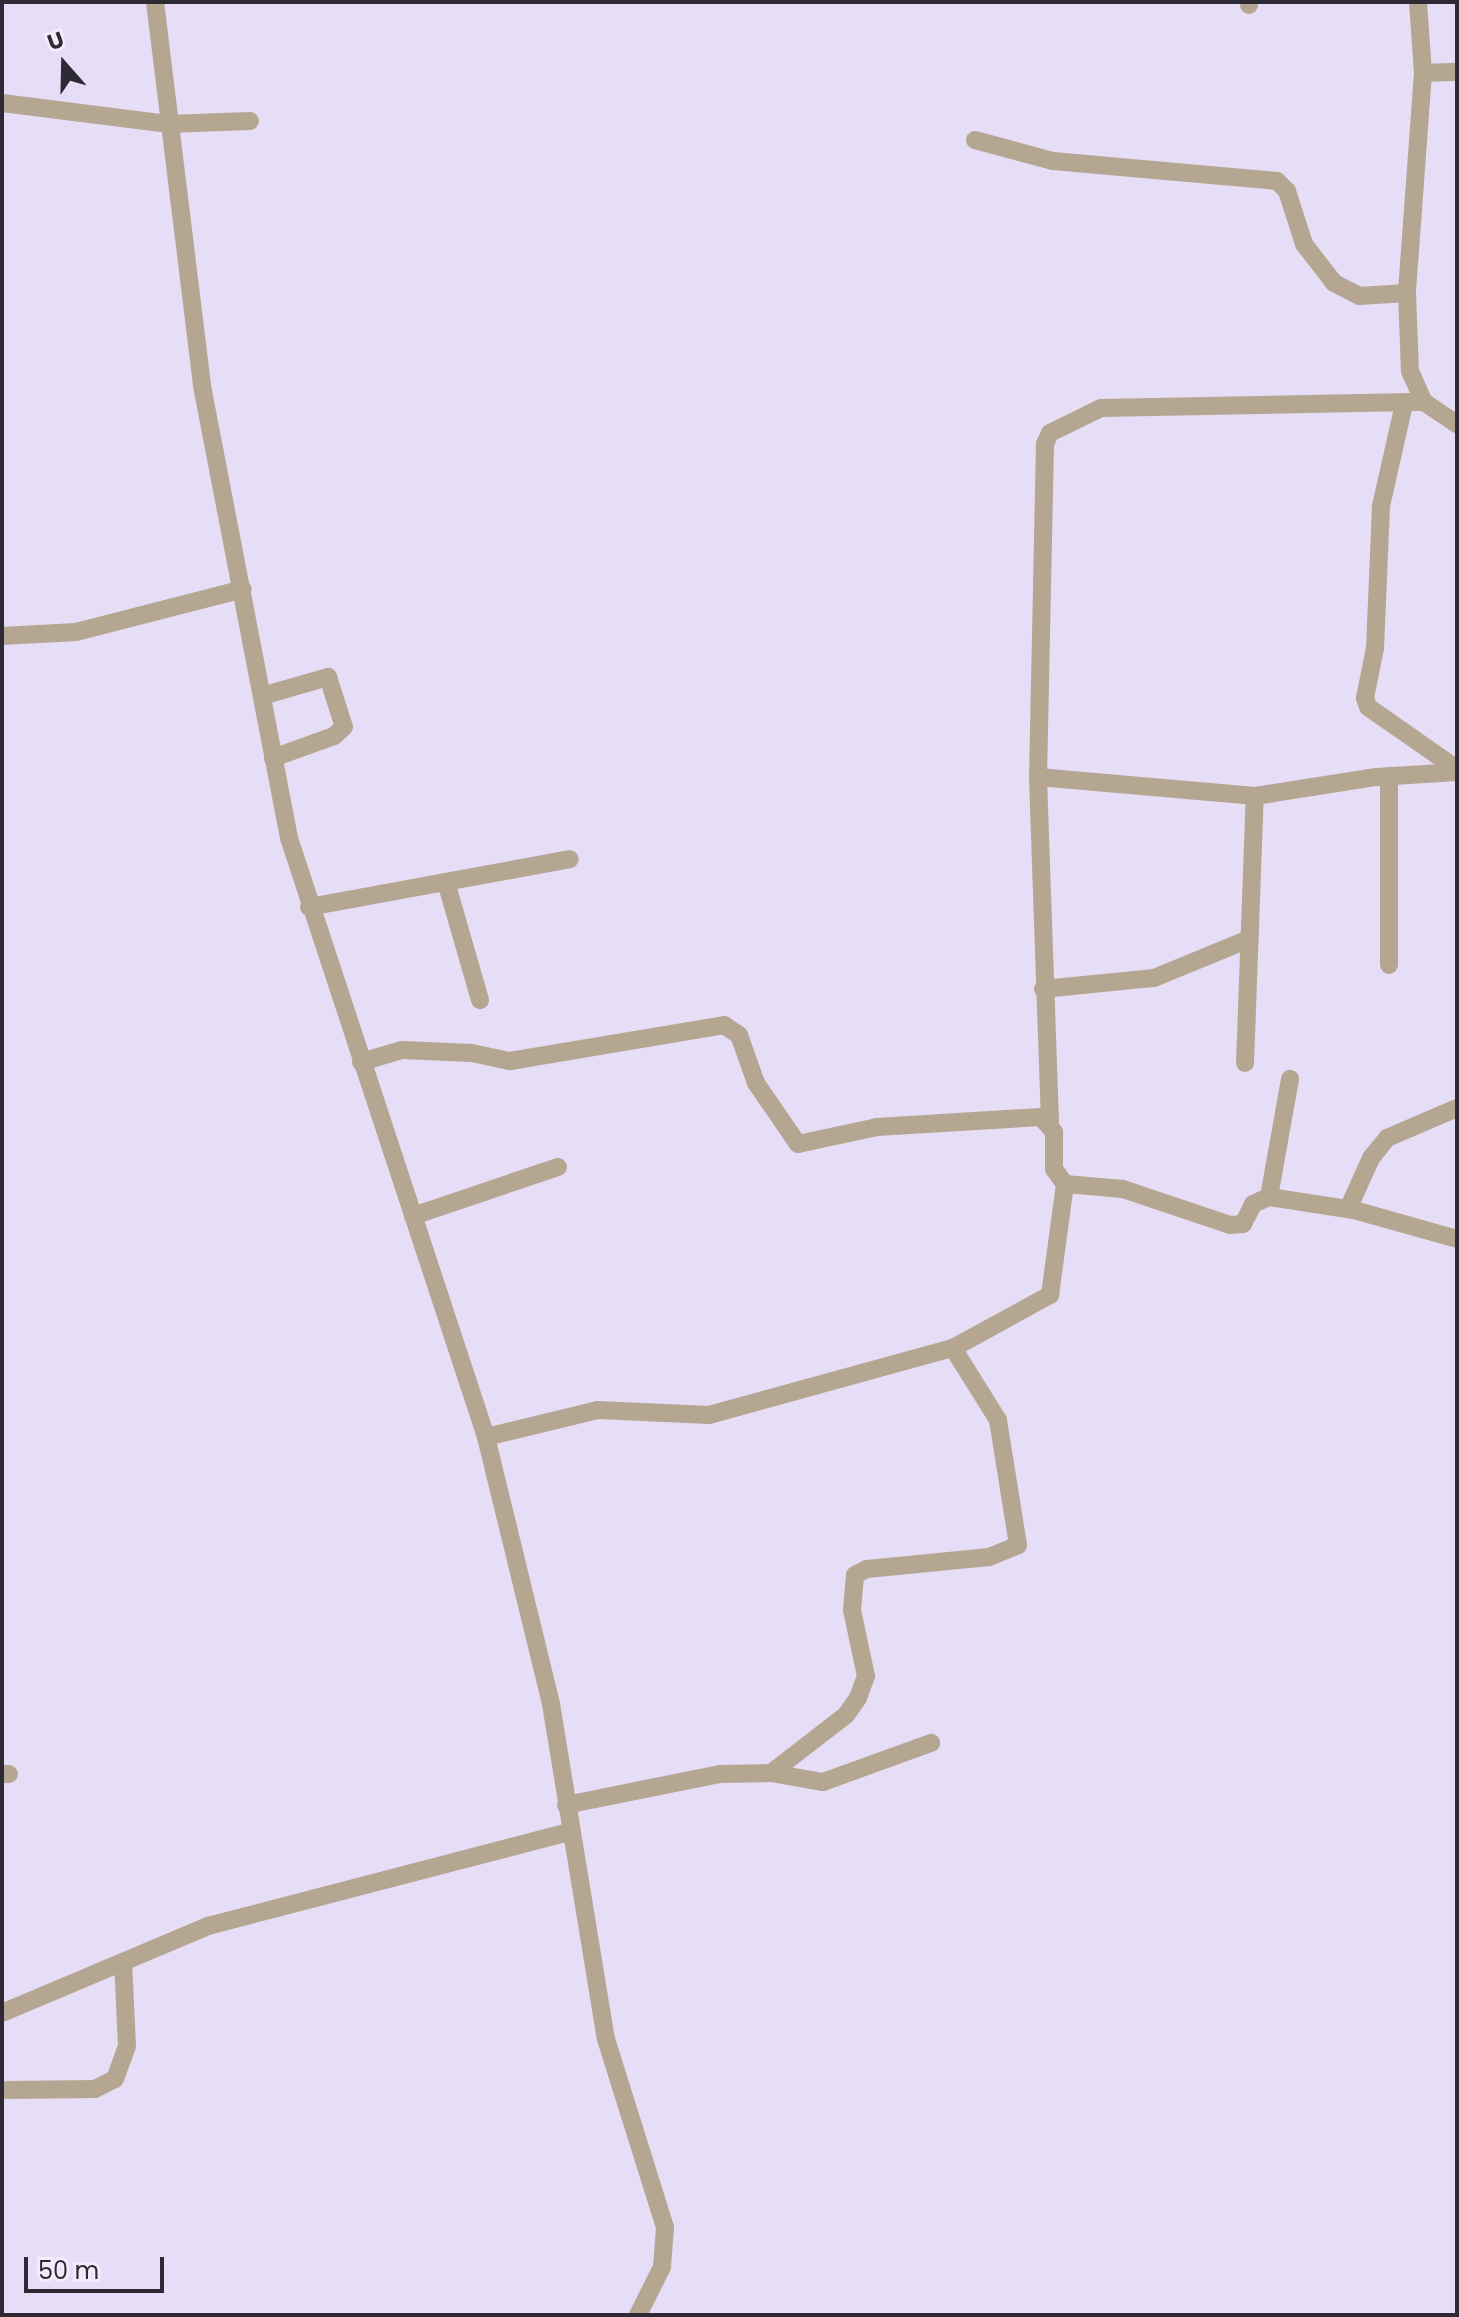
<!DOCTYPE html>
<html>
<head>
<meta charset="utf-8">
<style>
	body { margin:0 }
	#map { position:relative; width:1459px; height:2317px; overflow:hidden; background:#e6ddf6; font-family:Poppins,sans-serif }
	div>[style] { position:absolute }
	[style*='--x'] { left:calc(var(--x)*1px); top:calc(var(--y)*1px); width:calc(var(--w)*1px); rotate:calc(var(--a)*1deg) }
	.minor>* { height:18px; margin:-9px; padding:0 9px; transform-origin:9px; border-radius:9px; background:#b5a692 }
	span { translate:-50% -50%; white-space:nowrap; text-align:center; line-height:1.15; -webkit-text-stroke:8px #f2ecfc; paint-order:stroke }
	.frame { position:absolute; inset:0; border:4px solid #2d2a33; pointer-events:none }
	.north { position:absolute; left:24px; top:24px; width:80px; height:80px; -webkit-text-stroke:6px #f2ecfc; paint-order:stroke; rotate:340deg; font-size:22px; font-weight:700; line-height:32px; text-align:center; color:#2d2a33 }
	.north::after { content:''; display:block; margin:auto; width:28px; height:36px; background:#2d2a33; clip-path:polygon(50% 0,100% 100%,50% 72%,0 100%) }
	.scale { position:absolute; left:24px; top:2257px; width:140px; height:36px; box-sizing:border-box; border:4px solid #2d2a33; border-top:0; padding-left:10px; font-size:24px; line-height:28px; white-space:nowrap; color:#2d2a33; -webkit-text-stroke:6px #f2ecfc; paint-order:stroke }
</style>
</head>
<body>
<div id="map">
	<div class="minor">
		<div style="--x:155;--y:2;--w:387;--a:83"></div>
		<div style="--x:202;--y:386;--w:460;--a:79.1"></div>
		<div style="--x:289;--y:838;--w:631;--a:71.79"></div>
		<div style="--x:486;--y:1437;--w:275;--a:76.3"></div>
		<div style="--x:551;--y:1704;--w:339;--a:80.7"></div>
		<div style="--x:606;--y:2039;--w:197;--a:72.6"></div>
		<div style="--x:665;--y:2227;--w:40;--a:94.3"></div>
		<div style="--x:662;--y:2267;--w:54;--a:116.6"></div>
		<div style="--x:1418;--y:2;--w:71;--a:86"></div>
		<div style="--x:1423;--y:73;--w:221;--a:94.2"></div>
		<div style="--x:1407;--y:293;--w:78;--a:87.8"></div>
		<div style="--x:1410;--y:371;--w:34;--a:66"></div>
		<div style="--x:1424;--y:402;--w:40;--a:34"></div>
		<div style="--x:1249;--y:5;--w:3;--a:-90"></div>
		<div style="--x:1423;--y:73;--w:34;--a:-2"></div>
		<div style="--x:2;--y:103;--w:167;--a:7.2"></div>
		<div style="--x:168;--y:124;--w:82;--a:-2.1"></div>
		<div style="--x:975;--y:140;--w:81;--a:15.1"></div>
		<div style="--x:1053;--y:161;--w:225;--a:5.1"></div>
		<div style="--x:1277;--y:181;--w:14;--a:45"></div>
		<div style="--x:1287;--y:191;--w:56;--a:72.2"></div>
		<div style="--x:1304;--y:244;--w:49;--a:52.4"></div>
		<div style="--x:1334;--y:283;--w:28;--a:27"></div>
		<div style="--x:1359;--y:296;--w:48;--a:-3.6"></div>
		<div style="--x:1404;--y:404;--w:105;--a:102.7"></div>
		<div style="--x:1381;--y:506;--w:142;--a:92.4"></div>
		<div style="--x:1375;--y:648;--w:51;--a:101.3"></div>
		<div style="--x:1365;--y:698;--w:9;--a:72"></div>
		<div style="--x:1368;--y:707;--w:108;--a:34.9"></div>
		<div style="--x:2;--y:636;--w:74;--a:-3.1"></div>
		<div style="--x:76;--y:632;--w:172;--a:-14.4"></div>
		<div style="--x:262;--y:696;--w:69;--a:-16.1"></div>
		<div style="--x:328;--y:677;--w:52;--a:72.3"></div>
		<div style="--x:344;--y:727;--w:13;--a:138"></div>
		<div style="--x:334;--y:736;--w:65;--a:160.2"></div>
		<div style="--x:1038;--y:777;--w:218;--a:5"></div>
		<div style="--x:1255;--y:796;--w:123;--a:-8.9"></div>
		<div style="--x:1377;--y:777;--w:80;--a:-3.6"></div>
		<div style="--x:446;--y:882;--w:123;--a:73.9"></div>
		<div style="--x:309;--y:907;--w:265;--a:-10.4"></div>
		<div style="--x:1389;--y:965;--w:189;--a:-90"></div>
		<div style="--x:1043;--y:989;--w:112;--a:-5.7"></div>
		<div style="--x:1154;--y:978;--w:103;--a:-22.3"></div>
		<div style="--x:361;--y:1062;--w:43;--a:-16.3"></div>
		<div style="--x:402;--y:1050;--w:70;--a:2.5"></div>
		<div style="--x:472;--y:1053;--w:39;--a:12"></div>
		<div style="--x:510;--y:1061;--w:217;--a:-9.5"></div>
		<div style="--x:724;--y:1025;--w:18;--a:34"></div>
		<div style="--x:739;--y:1035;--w:51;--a:70.5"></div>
		<div style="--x:756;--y:1083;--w:74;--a:55.5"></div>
		<div style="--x:798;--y:1144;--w:81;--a:-12.1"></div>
		<div style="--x:877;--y:1127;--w:164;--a:-3.5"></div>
		<div style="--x:1041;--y:1117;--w:20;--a:49"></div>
		<div style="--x:1054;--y:1132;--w:37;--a:90"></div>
		<div style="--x:1054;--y:1169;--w:19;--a:54"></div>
		<div style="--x:1065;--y:1184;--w:58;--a:4.9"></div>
		<div style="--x:1123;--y:1189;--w:113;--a:18.6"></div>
		<div style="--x:1230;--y:1225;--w:13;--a:-4"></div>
		<div style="--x:1243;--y:1224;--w:22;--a:-63"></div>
		<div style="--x:1253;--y:1204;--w:17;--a:-24"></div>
		<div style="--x:1269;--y:1197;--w:86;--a:8.7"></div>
		<div style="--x:1354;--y:1210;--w:107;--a:15.7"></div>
		<div style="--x:1245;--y:1063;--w:267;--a:-87.9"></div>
		<div style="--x:1050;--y:1122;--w:345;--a:-92"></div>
		<div style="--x:1038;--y:777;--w:333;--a:-88.8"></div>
		<div style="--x:1045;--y:444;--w:12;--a:-66"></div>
		<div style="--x:1050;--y:433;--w:57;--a:-26.1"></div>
		<div style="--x:1101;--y:408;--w:323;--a:-1.1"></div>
		<div style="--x:1269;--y:1197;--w:120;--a:-79.9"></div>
		<div style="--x:1348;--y:1209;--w:56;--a:-65.7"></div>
		<div style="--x:1371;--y:1158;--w:26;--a:-51"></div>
		<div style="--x:1387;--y:1138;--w:76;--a:-23.2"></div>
		<div style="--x:413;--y:1216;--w:153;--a:-18.7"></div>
		<div style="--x:486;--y:1437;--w:115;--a:-13.6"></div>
		<div style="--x:598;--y:1410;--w:111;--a:2.6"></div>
		<div style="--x:709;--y:1415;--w:253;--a:-15.4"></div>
		<div style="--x:953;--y:1348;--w:111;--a:-28.7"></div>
		<div style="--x:1050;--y:1295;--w:112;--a:-82.3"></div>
		<div style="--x:771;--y:1773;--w:95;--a:-37.7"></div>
		<div style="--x:846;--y:1715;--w:21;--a:-55"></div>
		<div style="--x:858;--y:1698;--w:23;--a:-70"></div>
		<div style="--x:866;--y:1676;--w:67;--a:-102"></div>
		<div style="--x:852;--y:1610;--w:35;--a:-85"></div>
		<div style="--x:855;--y:1575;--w:13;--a:-27"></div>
		<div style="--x:867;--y:1569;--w:123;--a:-5.6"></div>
		<div style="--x:989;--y:1557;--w:31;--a:-22"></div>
		<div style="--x:1018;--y:1545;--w:127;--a:-99.1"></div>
		<div style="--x:998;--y:1420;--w:85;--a:-122"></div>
		<div style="--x:2;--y:1774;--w:7;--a:0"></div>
		<div style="--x:566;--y:1805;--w:157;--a:-11.4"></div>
		<div style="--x:720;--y:1774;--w:51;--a:-1.1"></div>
		<div style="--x:771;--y:1773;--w:53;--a:9.8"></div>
		<div style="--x:823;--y:1782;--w:115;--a:-19.9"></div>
		<div style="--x:2;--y:2013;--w:224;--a:-22.9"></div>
		<div style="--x:208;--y:1926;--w:374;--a:-14.6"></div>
		<div style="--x:7;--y:2090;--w:88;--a:-0.7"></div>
		<div style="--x:95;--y:2089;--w:22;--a:-27"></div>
		<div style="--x:115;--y:2079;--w:35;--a:-70"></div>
		<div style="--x:127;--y:2046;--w:84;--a:-92.7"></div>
	</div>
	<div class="frame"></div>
	<div class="north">U</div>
	<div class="scale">50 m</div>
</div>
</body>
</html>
